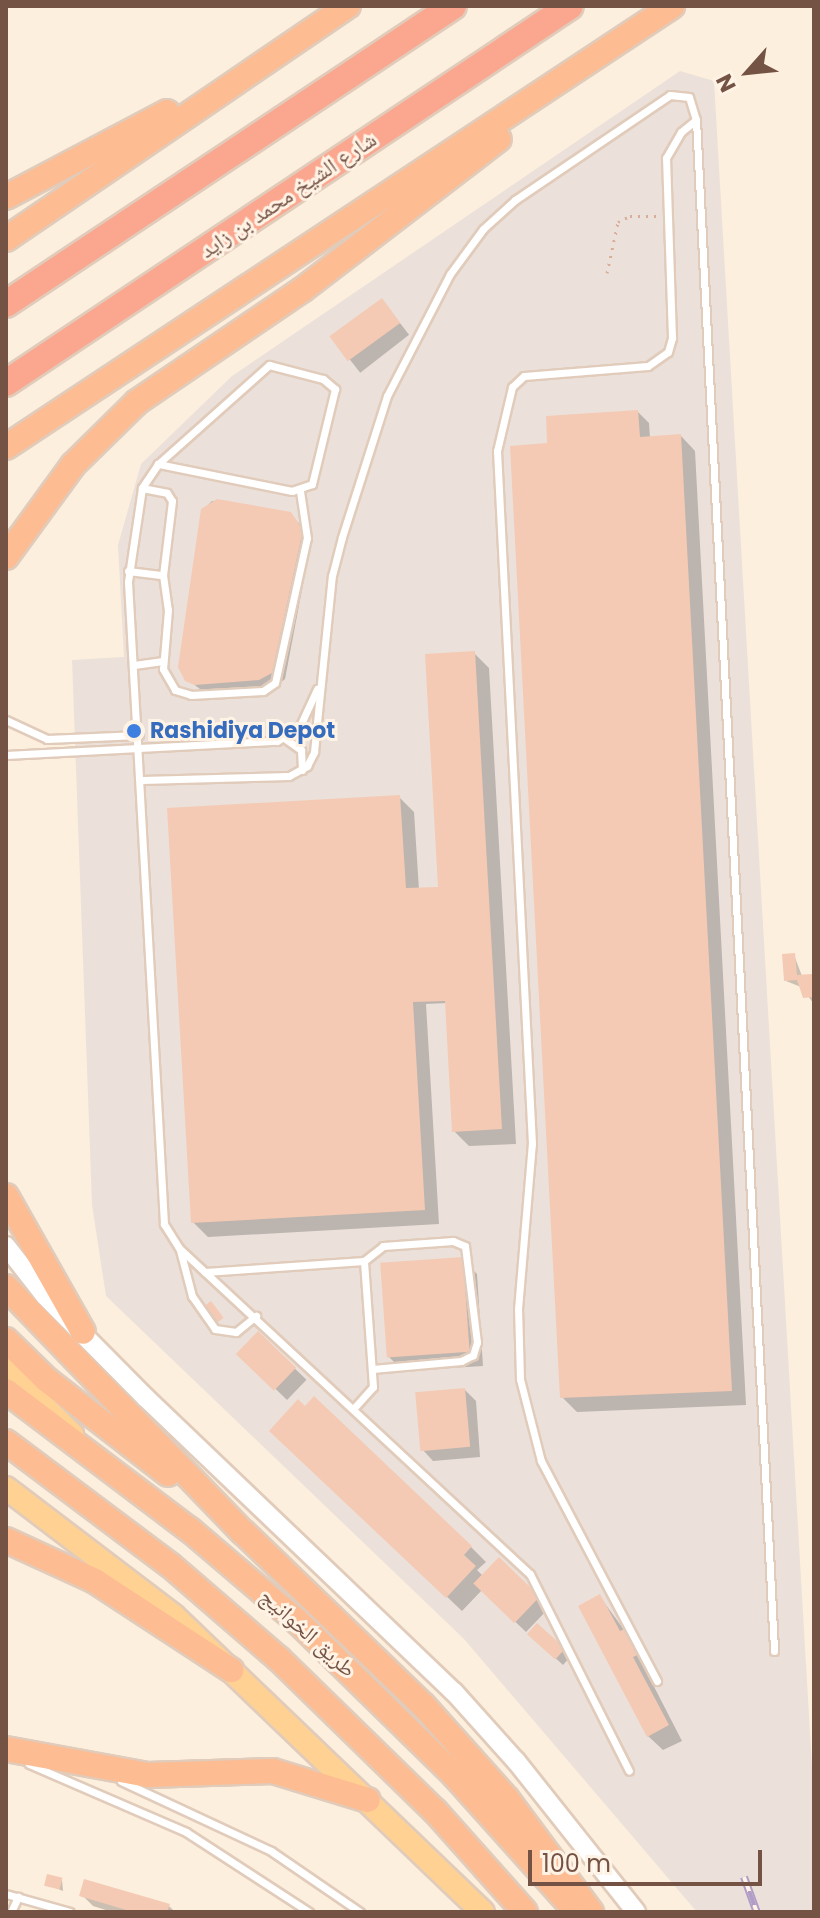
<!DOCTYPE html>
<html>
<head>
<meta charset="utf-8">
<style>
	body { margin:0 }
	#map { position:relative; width:820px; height:1918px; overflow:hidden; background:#fdefdd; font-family:Poppins,"Noto Naskh Arabic",sans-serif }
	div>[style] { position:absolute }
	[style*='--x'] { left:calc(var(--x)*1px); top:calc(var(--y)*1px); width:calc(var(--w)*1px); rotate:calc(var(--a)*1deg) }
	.industrial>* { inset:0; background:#ebe1da }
	.shadow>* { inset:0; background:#0003; transform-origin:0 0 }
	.building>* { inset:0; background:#f4cab4; transform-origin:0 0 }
	.path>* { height:3px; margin-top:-1.5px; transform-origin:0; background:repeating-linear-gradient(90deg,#d8ae98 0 2px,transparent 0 8px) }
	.roads { filter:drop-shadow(2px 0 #e1cbba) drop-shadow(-2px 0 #e1cbba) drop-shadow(0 2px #e1cbba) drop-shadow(0 -2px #e1cbba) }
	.service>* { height:7px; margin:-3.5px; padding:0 3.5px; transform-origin:3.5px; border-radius:3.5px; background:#fff }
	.tertiary>* { height:18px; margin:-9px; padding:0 9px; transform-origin:9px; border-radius:9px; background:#fff }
	.primary>* { height:22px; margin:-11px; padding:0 11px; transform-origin:11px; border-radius:11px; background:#ffd293 }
	.trunk>* { height:24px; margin:-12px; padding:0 12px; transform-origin:12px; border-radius:12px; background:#fdbc92 }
	.motorway>* { height:26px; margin:-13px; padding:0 13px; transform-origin:13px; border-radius:13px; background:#fba790 }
	.rail>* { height:8px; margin-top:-4px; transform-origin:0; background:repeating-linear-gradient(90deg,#fff3e5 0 15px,#b19dc6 0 30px); box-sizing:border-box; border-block:2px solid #b19dc6 }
	.dots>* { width:22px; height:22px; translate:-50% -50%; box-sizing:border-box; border:4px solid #fff3e5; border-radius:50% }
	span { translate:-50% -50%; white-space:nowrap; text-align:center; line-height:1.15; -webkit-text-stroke:6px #fff3e5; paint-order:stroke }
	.street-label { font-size:22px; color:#745345 }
	.shop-label { font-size:22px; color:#366cbe; font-weight:700 }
	.left { translate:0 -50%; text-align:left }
	.frame { position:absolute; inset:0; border:8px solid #745345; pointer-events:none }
	.north { position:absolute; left:708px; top:32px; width:80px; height:80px; -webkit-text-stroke:6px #fff3e5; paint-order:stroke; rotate:243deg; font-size:22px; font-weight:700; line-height:32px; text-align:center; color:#745345 }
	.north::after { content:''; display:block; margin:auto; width:28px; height:36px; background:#745345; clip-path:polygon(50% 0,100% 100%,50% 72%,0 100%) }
	.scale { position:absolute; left:528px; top:1850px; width:234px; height:36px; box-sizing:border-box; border:4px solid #745345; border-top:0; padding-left:10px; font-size:24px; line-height:28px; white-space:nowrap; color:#745345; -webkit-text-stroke:6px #fff3e5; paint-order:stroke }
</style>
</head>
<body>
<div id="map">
	<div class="industrial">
		<div style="clip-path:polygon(680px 71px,714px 81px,814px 1802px,814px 1912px,697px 1912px,464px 1639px,106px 1296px,92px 1205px,72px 660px,124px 657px,118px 545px,141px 464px,232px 376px)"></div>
	</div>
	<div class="shadow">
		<div style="left:382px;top:300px;width:44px;height:62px;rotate:52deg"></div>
		<div style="clip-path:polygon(638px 412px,649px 423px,650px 438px,681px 436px,695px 451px,746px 1405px,577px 1412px,562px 1397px,552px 445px)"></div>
		<div style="clip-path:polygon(212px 501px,290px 514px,312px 537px,285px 679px,271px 690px,208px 695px,192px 683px,203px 510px)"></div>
		<div style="clip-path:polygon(474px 653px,489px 668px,516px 1144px,469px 1146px,454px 1131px,447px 1003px,426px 1004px,439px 1224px,208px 1237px,193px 1222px,399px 797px,414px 812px,419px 890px,440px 892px)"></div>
		<div style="clip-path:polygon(794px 955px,802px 976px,814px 975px,814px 1004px,801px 987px,786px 981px)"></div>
		<div style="clip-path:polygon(462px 1259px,477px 1274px,483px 1366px,403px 1371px,388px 1356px)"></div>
		<div style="left:259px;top:1334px;width:66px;height:28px;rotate:44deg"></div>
		<div style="clip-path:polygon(465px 1390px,476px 1401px,480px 1457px,433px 1461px,422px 1449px)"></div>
		<div style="clip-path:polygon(305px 1408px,471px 1547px,486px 1562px,477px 1570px,483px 1576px,499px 1560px,549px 1608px,526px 1632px,482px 1590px,462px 1611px,287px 1445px)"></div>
		<div style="clip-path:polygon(600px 1597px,625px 1631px,643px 1644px,656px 1668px,647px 1673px,682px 1741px,663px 1750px,648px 1736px)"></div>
		<div style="clip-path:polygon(537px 1626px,570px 1657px,563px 1665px,537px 1641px)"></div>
		<div style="clip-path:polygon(62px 1880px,63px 1891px,46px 1884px)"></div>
		<div style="clip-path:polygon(82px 1895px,169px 1906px,175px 1912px,112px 1912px,93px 1906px)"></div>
	</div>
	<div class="building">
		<div style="left:382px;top:298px;width:31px;height:65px;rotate:54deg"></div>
		<div style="clip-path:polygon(638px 410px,640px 437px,681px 434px,732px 1391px,560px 1398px,510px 446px,547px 443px,546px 416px)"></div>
		<div style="clip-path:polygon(217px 499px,291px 512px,303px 530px,272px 673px,259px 680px,195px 685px,185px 681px,178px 667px,201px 509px)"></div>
		<div style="clip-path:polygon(475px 651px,502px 1129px,452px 1132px,445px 1001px,413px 1002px,425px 1210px,191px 1223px,167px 808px,400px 795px,406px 888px,438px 887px,425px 654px)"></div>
		<div style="clip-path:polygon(795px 953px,797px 975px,812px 974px,814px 957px,814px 997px,803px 998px,797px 980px,784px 981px,782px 954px)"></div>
		<div style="left:463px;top:1257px;width:95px;height:83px;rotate:86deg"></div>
		<div style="left:211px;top:1301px;width:21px;height:16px;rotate:53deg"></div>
		<div style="left:258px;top:1331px;width:53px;height:32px;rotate:44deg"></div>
		<div style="left:465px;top:1388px;width:59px;height:50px;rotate:85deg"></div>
		<div style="clip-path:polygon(314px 1396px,472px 1546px,464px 1555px,476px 1566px,446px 1598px,269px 1431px,298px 1399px,305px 1406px)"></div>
		<div style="left:499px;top:1557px;width:57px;height:37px;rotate:44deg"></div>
		<div style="clip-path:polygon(600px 1594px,620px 1631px,629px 1627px,642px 1653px,633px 1657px,669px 1725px,647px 1737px,578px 1606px)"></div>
		<div style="left:537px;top:1623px;width:38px;height:15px;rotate:42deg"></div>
		<div style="left:47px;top:1874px;width:16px;height:12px;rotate:14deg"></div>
		<div style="clip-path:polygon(84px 1879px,170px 1904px,167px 1912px,133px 1912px,79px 1896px)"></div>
	</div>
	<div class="path">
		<div style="--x:607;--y:273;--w:52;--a:-77.8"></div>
		<div style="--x:618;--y:222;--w:13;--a:-27"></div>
		<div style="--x:630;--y:216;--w:26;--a:0"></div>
	</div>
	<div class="roads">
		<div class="service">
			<div style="--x:269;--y:365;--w:56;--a:14.5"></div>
			<div style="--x:323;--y:379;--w:16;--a:40"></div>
			<div style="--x:335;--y:389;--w:98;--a:103.6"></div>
			<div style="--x:312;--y:484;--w:21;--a:161"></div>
			<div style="--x:292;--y:491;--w:137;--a:-168.6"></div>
			<div style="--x:158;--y:464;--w:149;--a:-41.7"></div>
			<div style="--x:158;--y:464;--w:29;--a:124"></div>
			<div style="--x:142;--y:488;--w:95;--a:98.5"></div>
			<div style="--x:128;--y:582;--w:643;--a:86.79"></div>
			<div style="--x:164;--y:1224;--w:28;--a:58"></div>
			<div style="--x:179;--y:1248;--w:479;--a:42.9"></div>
			<div style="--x:530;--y:1574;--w:220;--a:63.3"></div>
			<div style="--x:142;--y:488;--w:25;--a:11"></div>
			<div style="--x:167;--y:493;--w:9;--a:58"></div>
			<div style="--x:172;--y:501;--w:75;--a:96.9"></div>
			<div style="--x:163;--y:575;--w:35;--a:82"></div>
			<div style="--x:168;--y:610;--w:59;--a:94.8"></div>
			<div style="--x:163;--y:669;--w:24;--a:60"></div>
			<div style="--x:175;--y:690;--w:17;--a:17"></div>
			<div style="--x:191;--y:695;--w:72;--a:-3.2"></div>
			<div style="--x:263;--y:691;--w:14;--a:-34"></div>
			<div style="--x:275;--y:683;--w:148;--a:-77.6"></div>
			<div style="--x:307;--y:538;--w:48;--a:-98.5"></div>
			<div style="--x:128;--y:571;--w:35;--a:7"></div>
			<div style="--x:134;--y:665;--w:29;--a:-8"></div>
			<div style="--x:6;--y:720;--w:45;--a:24.9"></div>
			<div style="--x:47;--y:739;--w:92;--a:-2.5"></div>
			<div style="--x:284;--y:738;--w:21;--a:35"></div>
			<div style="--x:301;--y:750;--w:20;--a:87"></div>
			<div style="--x:6;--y:755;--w:271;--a:-3"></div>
			<div style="--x:277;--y:741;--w:26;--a:-31"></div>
			<div style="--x:299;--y:728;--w:43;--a:-65.2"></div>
			<div style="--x:142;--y:780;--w:147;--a:-1.6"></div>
			<div style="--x:289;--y:776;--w:21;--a:-29"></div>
			<div style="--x:307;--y:766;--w:16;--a:-63"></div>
			<div style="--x:314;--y:752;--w:177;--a:-84.2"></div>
			<div style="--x:332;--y:576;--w:40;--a:-75.6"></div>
			<div style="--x:342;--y:537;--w:148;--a:-72.3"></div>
			<div style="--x:387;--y:396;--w:137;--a:-62.7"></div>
			<div style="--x:450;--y:274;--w:56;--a:-53.7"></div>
			<div style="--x:483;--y:229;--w:43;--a:-42.2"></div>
			<div style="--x:515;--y:200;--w:187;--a:-34.1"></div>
			<div style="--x:670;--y:95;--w:19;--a:6"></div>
			<div style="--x:689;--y:97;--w:24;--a:73"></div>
			<div style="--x:696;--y:120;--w:1533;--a:87.08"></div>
			<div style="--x:180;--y:1250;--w:48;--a:75.4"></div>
			<div style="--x:192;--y:1296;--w:40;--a:55.1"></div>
			<div style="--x:215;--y:1329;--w:21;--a:8"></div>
			<div style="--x:236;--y:1332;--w:26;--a:-39"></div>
			<div style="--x:205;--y:1272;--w:159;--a:-4"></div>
			<div style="--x:364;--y:1261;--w:24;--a:-38"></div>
			<div style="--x:383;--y:1246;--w:70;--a:-4.1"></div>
			<div style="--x:453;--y:1241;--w:13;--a:23"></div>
			<div style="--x:465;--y:1246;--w:97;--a:82.9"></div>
			<div style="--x:477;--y:1342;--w:14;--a:107"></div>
			<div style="--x:473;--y:1355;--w:13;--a:153"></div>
			<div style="--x:461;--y:1361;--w:89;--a:174.9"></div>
			<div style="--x:354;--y:1408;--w:28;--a:-48"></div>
			<div style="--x:373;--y:1387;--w:126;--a:-94.1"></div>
			<div style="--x:657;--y:1681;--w:249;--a:-117.8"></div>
			<div style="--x:541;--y:1461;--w:85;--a:-104.4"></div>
			<div style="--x:520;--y:1379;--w:70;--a:-91.6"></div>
			<div style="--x:518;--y:1309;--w:166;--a:-85.2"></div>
			<div style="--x:532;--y:1144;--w:694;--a:-92.89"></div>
			<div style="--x:497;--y:451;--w:66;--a:-76.8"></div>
			<div style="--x:512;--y:387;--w:16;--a:-43"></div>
			<div style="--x:524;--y:376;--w:124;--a:-4.6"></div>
			<div style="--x:648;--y:366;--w:24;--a:-35"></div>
			<div style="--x:668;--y:352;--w:15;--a:-74"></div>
			<div style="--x:672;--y:338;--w:180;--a:-91.9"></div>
			<div style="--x:666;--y:158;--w:30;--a:-60"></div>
			<div style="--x:681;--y:132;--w:19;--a:-39"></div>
			<div style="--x:29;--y:1764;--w:171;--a:23.4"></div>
			<div style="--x:186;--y:1832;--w:147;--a:33"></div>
			<div style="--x:121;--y:1781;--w:166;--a:25"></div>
			<div style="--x:271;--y:1851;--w:108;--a:34.4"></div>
			<div style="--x:6;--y:1894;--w:66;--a:15.7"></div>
			<div style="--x:11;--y:1912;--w:17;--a:-65"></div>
		</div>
		<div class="tertiary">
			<div style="--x:6;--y:1246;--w:63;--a:52"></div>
			<div style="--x:45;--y:1296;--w:144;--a:45.3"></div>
			<div style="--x:146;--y:1398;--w:426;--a:43.7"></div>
			<div style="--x:454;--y:1692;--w:93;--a:48.1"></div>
			<div style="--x:516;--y:1761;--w:193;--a:51.5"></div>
		</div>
		<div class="primary">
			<div style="--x:6;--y:1369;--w:93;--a:44.6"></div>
			<div style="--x:6;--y:1488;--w:211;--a:37.3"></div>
			<div style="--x:174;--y:1616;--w:428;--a:43.8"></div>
		</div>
		<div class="trunk">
			<div style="--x:6;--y:197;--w:182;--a:-27.8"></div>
			<div style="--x:6;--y:239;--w:414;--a:-34.3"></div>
			<div style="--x:6;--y:447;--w:799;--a:-33.51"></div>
			<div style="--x:6;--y:557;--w:114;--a:-53.9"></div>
			<div style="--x:73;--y:465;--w:90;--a:-44.5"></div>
			<div style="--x:137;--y:402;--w:199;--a:-34.2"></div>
			<div style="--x:302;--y:290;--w:248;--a:-37.5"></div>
			<div style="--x:6;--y:1196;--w:156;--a:60.5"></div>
			<div style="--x:6;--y:1287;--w:341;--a:46"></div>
			<div style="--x:243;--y:1532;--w:250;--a:43.9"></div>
			<div style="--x:423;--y:1705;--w:126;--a:48.2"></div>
			<div style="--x:507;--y:1799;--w:141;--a:53.4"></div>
			<div style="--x:6;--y:1340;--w:57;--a:44.3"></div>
			<div style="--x:47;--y:1380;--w:153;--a:37.8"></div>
			<div style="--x:6;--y:1391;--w:231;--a:37.1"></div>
			<div style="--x:190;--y:1530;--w:140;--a:40.4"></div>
			<div style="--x:297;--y:1621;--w:220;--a:44.4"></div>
			<div style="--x:454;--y:1775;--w:169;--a:48.1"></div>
			<div style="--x:6;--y:1442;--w:205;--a:36.9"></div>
			<div style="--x:170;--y:1565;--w:144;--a:40.8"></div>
			<div style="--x:279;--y:1659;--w:218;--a:44.3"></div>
			<div style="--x:435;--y:1811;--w:135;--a:48.3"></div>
			<div style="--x:6;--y:1540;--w:98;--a:24.7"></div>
			<div style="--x:95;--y:1581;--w:163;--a:33.2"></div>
			<div style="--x:6;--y:1749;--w:144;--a:10.4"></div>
			<div style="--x:148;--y:1775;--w:125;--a:-1.8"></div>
			<div style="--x:273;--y:1771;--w:99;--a:17"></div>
		</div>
		<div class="motorway">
			<div style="--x:6;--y:304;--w:537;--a:-33.69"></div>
			<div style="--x:6;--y:383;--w:678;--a:-33.76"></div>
		</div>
	</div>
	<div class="rail">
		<div style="--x:744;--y:1877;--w:37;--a:70"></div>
	</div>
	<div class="dots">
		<div style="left:134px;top:731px;background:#3f7fe0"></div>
	</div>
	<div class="street-label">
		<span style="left:288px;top:195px;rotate:-34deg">شارع الشيخ محمد بن زايد</span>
		<span style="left:308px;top:1633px;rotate:42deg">طريق الخوانيج</span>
	</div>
	<div class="shop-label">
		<span class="left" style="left:150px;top:731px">Rashidiya Depot</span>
	</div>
	<div class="frame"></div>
	<div class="north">N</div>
	<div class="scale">100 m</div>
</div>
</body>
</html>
